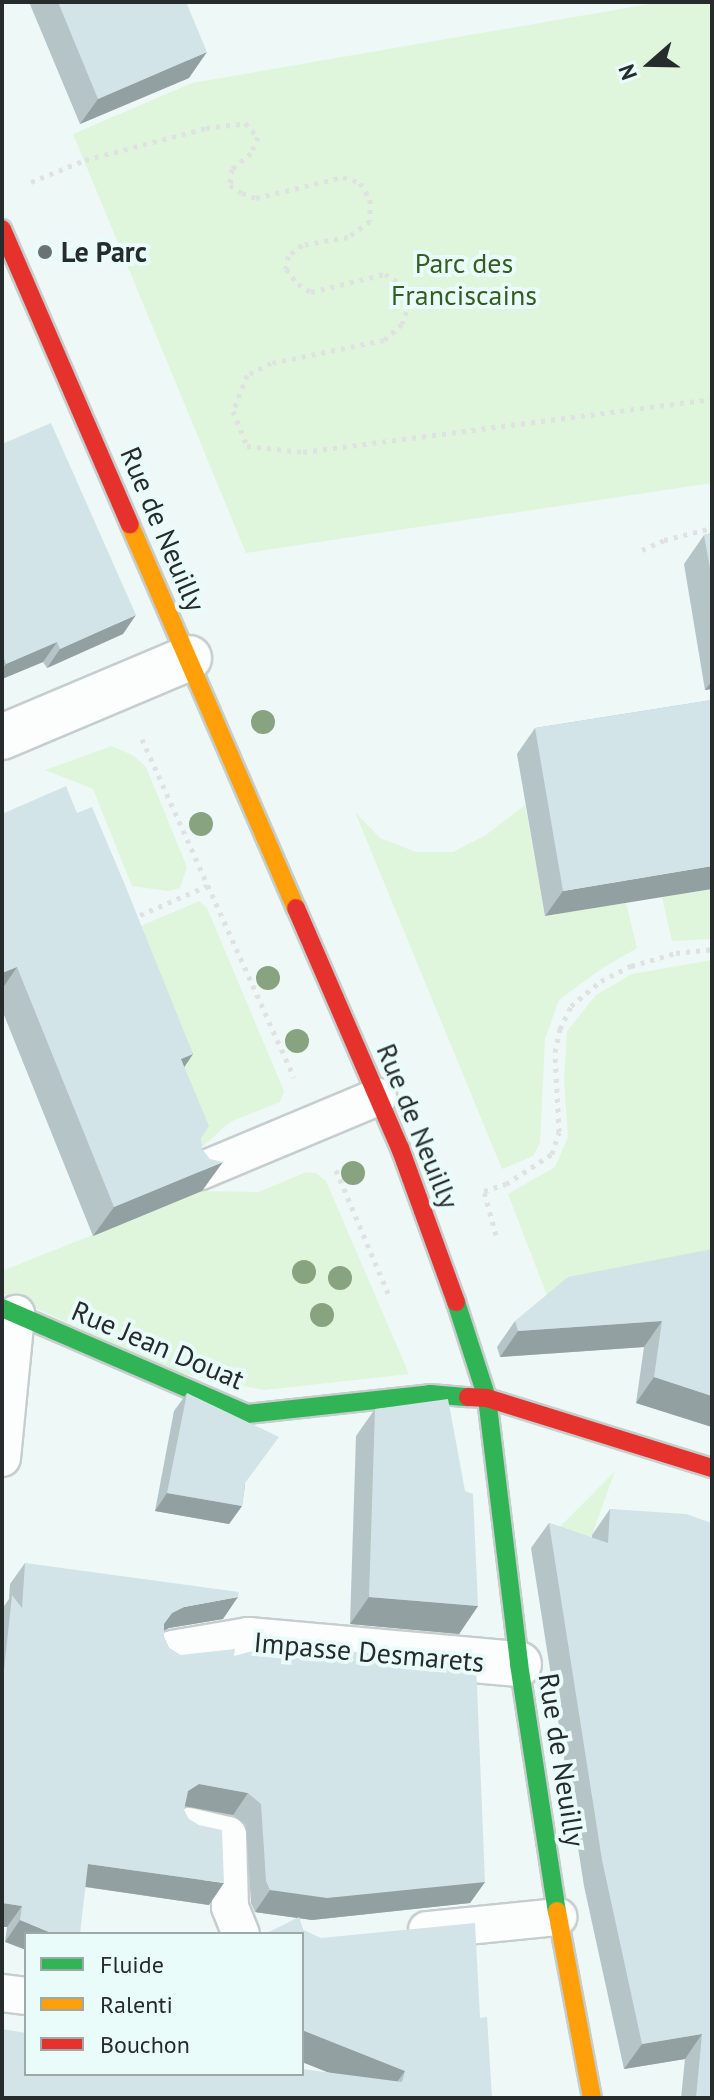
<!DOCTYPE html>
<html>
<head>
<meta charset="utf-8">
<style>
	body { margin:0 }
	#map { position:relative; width:714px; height:2100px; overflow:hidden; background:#eef8f6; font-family:"PT Sans",sans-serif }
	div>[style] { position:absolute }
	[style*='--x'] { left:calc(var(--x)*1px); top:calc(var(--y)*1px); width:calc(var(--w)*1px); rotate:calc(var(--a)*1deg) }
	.green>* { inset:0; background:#dff6dc }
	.path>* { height:5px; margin-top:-2.5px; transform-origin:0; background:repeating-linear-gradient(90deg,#e0e2e2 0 4px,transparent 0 10px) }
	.roads { filter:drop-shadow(2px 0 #c6cecd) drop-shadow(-2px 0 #c6cecd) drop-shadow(0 2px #c6cecd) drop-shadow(0 -2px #c6cecd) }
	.lane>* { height:36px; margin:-18px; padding:0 18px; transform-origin:18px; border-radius:18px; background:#fcfefe }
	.street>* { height:44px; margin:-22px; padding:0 22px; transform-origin:22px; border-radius:22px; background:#fcfefe }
	.fast>* { height:18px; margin:-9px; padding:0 9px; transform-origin:9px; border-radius:9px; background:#30b455 }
	.slow>* { height:18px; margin:-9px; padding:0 9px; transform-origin:9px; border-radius:9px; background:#ff9f0a }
	.jam>* { height:18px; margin:-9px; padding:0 9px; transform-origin:9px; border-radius:9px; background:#e5322d }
	.trees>* { width:24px; height:24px; margin:-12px; border-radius:50%; background:#88a380 }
	.wall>* { inset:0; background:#b5c4c7 }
	.shaded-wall>* { inset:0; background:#93a0a2 }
	.building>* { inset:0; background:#d2e4e7 }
	.dots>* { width:22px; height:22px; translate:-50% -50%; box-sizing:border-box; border:4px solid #eafcfa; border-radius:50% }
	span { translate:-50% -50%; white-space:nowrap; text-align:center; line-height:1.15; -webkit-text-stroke:8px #eafcfa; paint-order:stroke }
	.poi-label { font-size:28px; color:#252c2b; font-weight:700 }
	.left { translate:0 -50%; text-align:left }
	.park-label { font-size:28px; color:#345e20 }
	.street-label { font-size:28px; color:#252c2b }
	.frame { position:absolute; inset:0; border:4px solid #252c2b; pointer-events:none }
	.legend { position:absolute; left:24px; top:1932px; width:280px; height:144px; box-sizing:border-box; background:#eafcfa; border:2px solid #9ba9a7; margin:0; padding:10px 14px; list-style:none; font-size:24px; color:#252c2b }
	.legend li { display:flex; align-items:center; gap:16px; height:40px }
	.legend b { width:40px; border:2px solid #9ba9a7 }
	.north { position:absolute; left:610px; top:24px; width:80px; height:80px; -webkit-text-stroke:6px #eafcfa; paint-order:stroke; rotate:250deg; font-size:22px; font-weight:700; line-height:32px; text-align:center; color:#252c2b }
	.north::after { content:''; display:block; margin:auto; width:28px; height:36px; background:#252c2b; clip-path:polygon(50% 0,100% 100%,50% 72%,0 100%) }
</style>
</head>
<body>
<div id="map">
	<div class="green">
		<div style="clip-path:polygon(661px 2px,712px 2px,712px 483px,246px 553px,73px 134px,192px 83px)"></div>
		<div style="clip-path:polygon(112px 746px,134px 756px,146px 767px,187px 867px,180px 888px,168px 891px,132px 886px,93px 789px,45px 770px)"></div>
		<div style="clip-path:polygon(525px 805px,545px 916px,626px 903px,637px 948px,601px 969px,559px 1000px,545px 1039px,540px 1143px,533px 1156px,502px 1169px,355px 812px,380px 838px,416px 852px,453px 852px,486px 835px)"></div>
		<div style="clip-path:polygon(712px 889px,712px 939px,672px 941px,662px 897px)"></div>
		<div style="clip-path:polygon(199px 901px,207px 908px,284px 1091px,280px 1102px,230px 1122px,190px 1158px,113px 938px)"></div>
		<div style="clip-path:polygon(712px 960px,712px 1271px,550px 1303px,508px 1194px,555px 1167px,568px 1137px,564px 1079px,567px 1031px,596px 995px,632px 974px)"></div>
		<div style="clip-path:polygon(306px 1172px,316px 1173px,326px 1181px,409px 1374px,264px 1390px,179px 1373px,2px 1293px,2px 1271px,203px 1191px,259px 1192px)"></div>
		<div style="clip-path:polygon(615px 1471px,592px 1535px,590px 1569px,534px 1553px)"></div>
	</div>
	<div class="path">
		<div style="--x:31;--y:182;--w:58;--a:-22.2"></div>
		<div style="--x:85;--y:160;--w:125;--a:-14.8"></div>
		<div style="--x:206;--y:128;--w:39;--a:-7"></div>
		<div style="--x:245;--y:123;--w:19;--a:47"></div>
		<div style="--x:258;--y:137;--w:17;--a:114"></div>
		<div style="--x:251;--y:153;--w:25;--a:140"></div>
		<div style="--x:232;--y:169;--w:16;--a:97"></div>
		<div style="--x:230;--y:185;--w:14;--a:34"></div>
		<div style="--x:242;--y:193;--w:15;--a:20"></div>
		<div style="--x:256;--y:198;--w:89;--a:-13.6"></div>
		<div style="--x:343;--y:177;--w:18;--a:19"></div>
		<div style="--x:360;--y:183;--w:19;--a:58"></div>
		<div style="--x:370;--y:199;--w:22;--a:90"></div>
		<div style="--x:370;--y:221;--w:27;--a:144"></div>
		<div style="--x:348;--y:237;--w:47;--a:170.1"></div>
		<div style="--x:302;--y:245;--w:18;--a:142"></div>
		<div style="--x:288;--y:256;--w:13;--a:99"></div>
		<div style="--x:286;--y:269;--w:19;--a:51"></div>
		<div style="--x:298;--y:284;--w:15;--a:32"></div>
		<div style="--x:311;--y:292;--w:76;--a:-13.7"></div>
		<div style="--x:385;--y:274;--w:19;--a:32"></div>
		<div style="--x:401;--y:284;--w:20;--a:63"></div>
		<div style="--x:410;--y:302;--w:23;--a:110"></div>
		<div style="--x:402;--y:324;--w:24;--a:138"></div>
		<div style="--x:384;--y:340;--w:115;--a:168.5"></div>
		<div style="--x:271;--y:363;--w:27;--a:153"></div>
		<div style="--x:247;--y:375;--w:39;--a:111"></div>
		<div style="--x:233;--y:411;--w:38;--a:68"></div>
		<div style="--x:247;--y:446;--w:56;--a:6.1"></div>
		<div style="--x:303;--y:452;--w:412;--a:-7.4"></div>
		<div style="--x:642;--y:550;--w:24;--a:-24"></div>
		<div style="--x:664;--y:540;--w:49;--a:-14"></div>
		<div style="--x:142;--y:739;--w:371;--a:65.8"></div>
		<div style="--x:131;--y:919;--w:83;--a:-23.5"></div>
		<div style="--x:336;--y:1170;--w:134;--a:67.1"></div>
		<div style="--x:496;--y:1235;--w:46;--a:-105.3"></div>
		<div style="--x:484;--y:1191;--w:23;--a:-18"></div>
		<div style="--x:506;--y:1184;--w:55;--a:-33.1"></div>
		<div style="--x:552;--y:1154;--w:23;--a:-72"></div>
		<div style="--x:559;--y:1132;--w:80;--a:-92.9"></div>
		<div style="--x:555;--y:1052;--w:24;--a:-78"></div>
		<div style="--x:560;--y:1029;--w:25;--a:-64"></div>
		<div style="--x:571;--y:1006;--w:39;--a:-40"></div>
		<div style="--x:601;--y:981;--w:34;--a:-27"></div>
		<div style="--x:631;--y:966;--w:47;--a:-16.1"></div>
		<div style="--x:676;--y:953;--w:36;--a:-6"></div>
	</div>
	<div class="roads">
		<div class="lane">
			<div style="--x:201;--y:1171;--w:192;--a:-22.7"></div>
			<div style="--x:2;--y:1458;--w:145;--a:-84.4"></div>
			<div style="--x:189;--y:1826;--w:40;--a:13"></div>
			<div style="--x:228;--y:1835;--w:72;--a:88.4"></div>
			<div style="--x:230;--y:1907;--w:29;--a:68"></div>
			<div style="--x:427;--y:1930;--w:132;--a:-5.7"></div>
			<div style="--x:2;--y:1993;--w:24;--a:7"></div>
		</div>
		<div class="street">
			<div style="--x:2;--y:737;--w:203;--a:-22.9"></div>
			<div style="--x:173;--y:1653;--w:76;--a:-9.8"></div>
			<div style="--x:248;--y:1640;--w:272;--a:5.1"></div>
		</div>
		<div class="fast">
			<div style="--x:456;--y:1302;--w:101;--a:72.1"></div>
			<div style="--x:487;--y:1398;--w:268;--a:83.1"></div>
			<div style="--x:519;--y:1664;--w:250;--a:81.3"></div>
			<div style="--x:2;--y:1308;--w:267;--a:23.4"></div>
			<div style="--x:247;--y:1414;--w:184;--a:-6.2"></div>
			<div style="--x:430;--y:1394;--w:38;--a:5"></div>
		</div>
		<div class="slow">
			<div style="--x:130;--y:525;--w:417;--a:66.6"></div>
			<div style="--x:557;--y:1911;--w:190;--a:79.4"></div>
		</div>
		<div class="jam">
			<div style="--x:2;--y:229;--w:322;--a:66.6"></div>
			<div style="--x:296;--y:908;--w:262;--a:66.6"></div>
			<div style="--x:400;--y:1148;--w:164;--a:70"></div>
			<div style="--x:468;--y:1397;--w:19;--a:3"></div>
			<div style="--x:487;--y:1398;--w:236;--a:17.3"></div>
		</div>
	</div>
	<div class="trees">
		<div style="left:263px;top:722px"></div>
		<div style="left:201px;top:824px"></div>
		<div style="left:268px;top:978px"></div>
		<div style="left:297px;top:1041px"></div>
		<div style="left:353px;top:1173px"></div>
		<div style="left:304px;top:1272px"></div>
		<div style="left:340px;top:1278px"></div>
		<div style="left:322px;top:1315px"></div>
	</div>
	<div class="wall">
		<div style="clip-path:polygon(29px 2px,186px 2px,189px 78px,80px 124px)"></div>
		<div style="clip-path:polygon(2px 444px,123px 634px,47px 668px,43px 662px,2px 679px)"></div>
		<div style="clip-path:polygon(712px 533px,712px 689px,705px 690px,684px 564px,704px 535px)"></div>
		<div style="clip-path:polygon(712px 700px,545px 916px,517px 754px,535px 728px)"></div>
		<div style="clip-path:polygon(77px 813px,193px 1054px,184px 1067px,201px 1138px,202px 1191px,93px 1236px,2px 1010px,2px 814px)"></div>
		<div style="clip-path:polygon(712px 1249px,712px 1427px,636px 1403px,644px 1347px,500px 1357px,497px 1347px,515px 1321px)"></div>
		<div style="clip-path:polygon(187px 1393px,245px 1485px,242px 1506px,229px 1524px,155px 1511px,174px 1411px)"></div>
		<div style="clip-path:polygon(375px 1409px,478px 1606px,459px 1634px,350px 1624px,356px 1436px)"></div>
		<div style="clip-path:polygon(610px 1509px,712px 1523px,712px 2098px,681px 2098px,685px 2059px,624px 2069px,584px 1886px,531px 1548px,549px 1523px,592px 1538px,592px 1535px)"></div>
		<div style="clip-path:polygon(25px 1563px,223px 1619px,169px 1628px,164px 1631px,164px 1637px,169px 1648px,180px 1655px,234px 1656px,485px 1882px,470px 1903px,312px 1920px,299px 1918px,303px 1930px,480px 2018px,492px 2098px,330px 2073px,302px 2062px,302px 1934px,298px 1918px,255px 1912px,251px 1903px,246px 1825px,233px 1815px,185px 1806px,184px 1810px,209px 1905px,85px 1887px,5px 1942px,7px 1927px,2px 1927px,2px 1609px,9px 1599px,10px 1584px)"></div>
	</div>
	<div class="shaded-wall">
		<div style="clip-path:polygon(207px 52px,189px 78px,80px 124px,98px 99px)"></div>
		<div style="clip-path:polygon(136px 615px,123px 634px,47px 668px,60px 649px)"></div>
		<div style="clip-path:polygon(57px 642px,43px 662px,2px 679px,2px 670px,6px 664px)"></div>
		<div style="clip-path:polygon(712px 681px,712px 689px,705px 690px)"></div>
		<div style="clip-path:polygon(712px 866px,712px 889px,545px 916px,563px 891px)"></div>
		<div style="clip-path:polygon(17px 967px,2px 989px,2px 973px)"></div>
		<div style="clip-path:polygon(193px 1054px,173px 1084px,181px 1059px)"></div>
		<div style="clip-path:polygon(223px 1162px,202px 1191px,93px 1236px,114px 1207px)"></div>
		<div style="clip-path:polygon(662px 1321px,644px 1347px,500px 1357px,518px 1331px)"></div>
		<div style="clip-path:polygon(654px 1377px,712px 1396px,712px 1427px,636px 1403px)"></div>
		<div style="clip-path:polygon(167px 1493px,242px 1506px,229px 1524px,155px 1511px)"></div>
		<div style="clip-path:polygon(238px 1597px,223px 1619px,169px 1628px,156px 1634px,172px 1613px,184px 1607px)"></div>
		<div style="clip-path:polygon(369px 1597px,478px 1606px,459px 1634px,350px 1624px)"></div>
		<div style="clip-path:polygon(199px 1784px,248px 1793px,233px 1815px,184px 1806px,188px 1791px)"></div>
		<div style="clip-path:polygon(88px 1864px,224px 1883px,209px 1905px,73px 1885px)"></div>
		<div style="clip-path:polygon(485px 1882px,470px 1903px,312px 1920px,255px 1912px,270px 1890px)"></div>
		<div style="clip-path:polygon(2px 1903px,22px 1906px,7px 1927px,2px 1927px)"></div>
		<div style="clip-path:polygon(20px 1920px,54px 1934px,26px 1934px,26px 1950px,5px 1942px)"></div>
		<div style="clip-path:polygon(302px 2030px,405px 2071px,387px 2096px,302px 2062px)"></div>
		<div style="clip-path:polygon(702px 2034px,685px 2059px,624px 2069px,642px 2044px)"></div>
	</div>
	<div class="building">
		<div style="clip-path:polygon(58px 2px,186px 2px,207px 52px,98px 99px)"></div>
		<div style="clip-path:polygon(51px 423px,136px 615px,60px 649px,57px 642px,6px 664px,2px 652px,2px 444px)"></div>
		<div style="clip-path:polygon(712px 533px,712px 579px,704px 535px)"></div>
		<div style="clip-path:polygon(712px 700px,712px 866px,563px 891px,535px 728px)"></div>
		<div style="clip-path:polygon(66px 786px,77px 813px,92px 807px,125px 885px,193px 1054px,181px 1059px,209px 1126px,201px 1138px,202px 1149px,210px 1159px,223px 1162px,114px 1207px,17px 967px,2px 973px,2px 814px)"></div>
		<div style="clip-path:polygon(712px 1249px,712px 1396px,654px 1377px,662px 1321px,518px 1331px,515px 1321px,568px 1277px)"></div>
		<div style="clip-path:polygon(187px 1393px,279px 1437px,245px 1483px,242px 1506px,167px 1493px)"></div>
		<div style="clip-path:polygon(448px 1399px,465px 1491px,473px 1494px,478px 1606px,369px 1597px,375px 1409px)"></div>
		<div style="clip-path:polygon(610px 1509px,686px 1514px,712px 1523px,712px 2098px,696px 2098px,702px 2034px,642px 2044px,602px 1860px,549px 1523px,608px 1543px)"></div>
		<div style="clip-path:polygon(25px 1563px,239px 1592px,238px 1597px,184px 1607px,172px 1613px,164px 1624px,164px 1637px,169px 1648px,180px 1655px,235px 1649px,234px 1656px,275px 1645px,476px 1662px,485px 1882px,327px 1898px,270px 1890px,266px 1881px,261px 1804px,248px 1793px,199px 1784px,188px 1791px,184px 1810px,189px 1819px,199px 1825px,222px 1830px,224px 1883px,88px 1864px,80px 1934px,54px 1934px,20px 1920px,22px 1906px,2px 1903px,2px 1689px,12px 1595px,22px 1608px)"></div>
		<div style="clip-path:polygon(299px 1917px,303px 1930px,321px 1938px,475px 1923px,480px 2018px,487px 2017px,492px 2098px,2px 2098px,2px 2029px,26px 2033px,26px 2074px,302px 2074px,302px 2069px,402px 2082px,405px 2071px,302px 2030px,302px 1934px,265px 1934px)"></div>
	</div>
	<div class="dots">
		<div style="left:45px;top:252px;background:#6b7372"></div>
	</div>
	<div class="poi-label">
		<span class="left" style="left:61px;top:252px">Le Parc</span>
	</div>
	<div class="park-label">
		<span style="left:464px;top:279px">Parc des<br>Franciscains</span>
	</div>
	<div class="street-label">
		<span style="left:163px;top:529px;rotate:67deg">Rue de Neuilly</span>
		<span style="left:418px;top:1126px;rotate:68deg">Rue de Neuilly</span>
		<span style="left:158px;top:1345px;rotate:23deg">Rue Jean Douat</span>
		<span style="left:369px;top:1652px;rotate:5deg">Impasse Desmarets</span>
		<span style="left:562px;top:1760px;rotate:81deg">Rue de Neuilly</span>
	</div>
	<div class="frame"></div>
	<ul class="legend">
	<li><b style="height:10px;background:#30b455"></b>Fluide</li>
	<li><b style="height:10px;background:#ff9f0a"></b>Ralenti</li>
	<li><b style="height:10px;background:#e5322d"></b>Bouchon</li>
	</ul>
	<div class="north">N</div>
</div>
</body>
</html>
